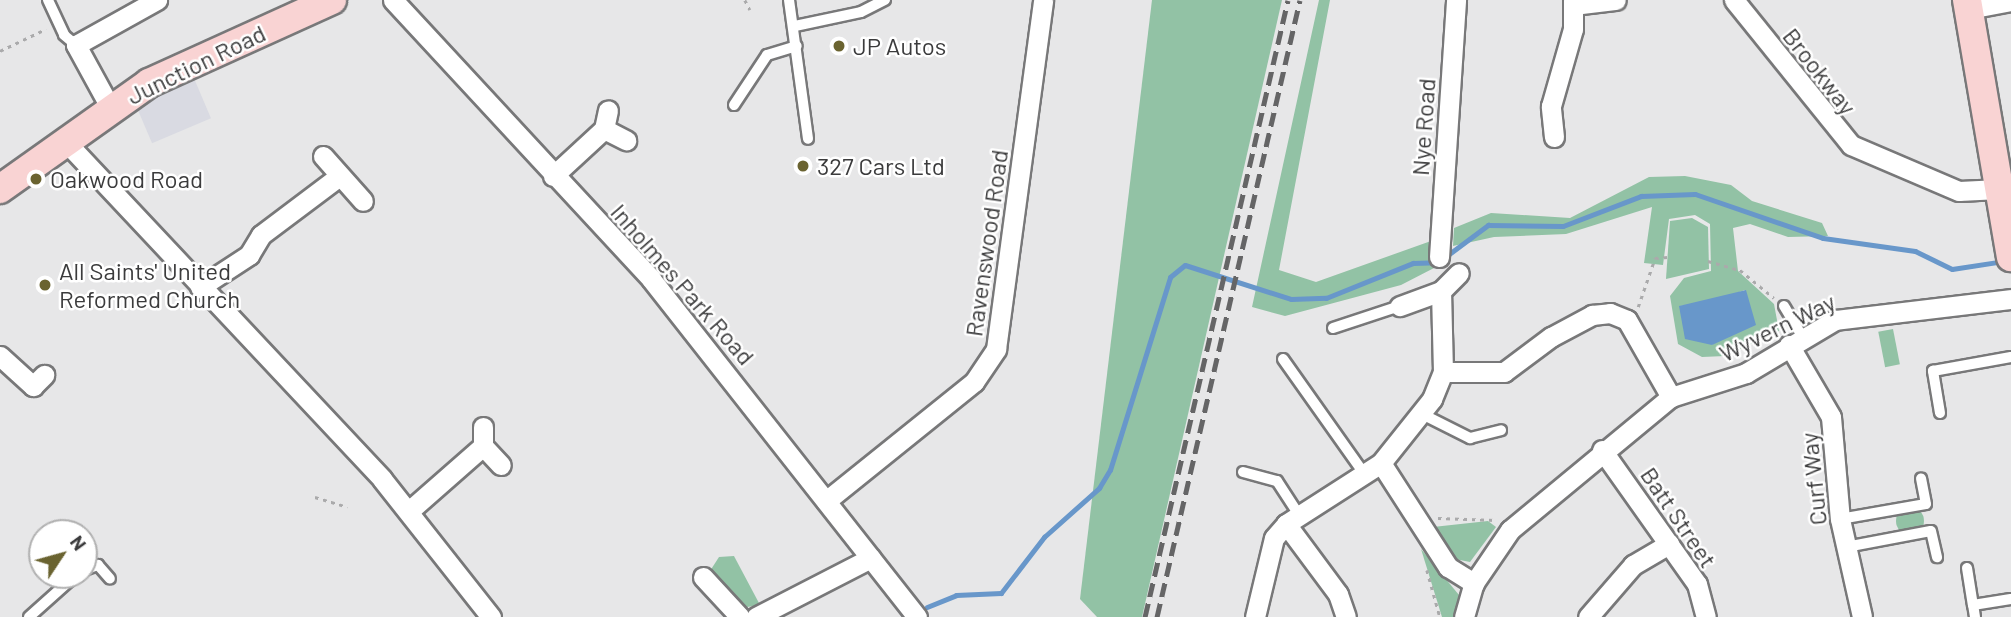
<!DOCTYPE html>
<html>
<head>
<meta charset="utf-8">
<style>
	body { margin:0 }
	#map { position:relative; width:2011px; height:617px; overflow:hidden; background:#e7e7e8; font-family:Barlow,sans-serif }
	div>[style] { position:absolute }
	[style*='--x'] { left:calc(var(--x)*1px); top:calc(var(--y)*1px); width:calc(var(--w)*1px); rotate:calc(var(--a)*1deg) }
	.built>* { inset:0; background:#d9dae2; transform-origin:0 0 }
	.green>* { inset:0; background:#92c2a5; transform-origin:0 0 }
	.round { border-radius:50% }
	.water>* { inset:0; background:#6897ca }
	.stream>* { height:5px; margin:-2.5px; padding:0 2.5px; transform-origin:2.5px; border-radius:2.5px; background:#6897ca }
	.path>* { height:2.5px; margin-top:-1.25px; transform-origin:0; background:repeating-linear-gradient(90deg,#aaaaab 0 3.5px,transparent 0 8.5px) }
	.roads { filter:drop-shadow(2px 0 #787879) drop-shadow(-2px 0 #787879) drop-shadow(0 2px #787879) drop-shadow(0 -2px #787879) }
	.lane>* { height:10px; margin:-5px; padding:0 5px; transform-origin:5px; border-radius:5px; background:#fff }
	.street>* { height:19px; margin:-9.5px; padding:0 9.5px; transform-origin:9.5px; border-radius:9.5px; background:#fff }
	.secondary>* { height:28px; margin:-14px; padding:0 14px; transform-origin:14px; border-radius:14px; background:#f9d3d3 }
	.rail>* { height:5px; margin-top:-2.5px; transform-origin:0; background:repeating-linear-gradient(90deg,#656566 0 14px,transparent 0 21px) }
	.dots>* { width:19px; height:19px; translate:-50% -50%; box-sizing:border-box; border:4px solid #fff; border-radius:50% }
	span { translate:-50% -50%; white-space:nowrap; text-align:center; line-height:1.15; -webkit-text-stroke:5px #fff; paint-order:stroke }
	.poi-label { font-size:24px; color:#3b3b3c }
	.left { translate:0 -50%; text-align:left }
	.street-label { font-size:24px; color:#3b3b3c }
	.north { position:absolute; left:28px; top:519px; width:70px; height:70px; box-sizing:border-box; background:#fff; border:2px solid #b1b1b1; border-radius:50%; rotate:54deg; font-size:19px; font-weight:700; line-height:28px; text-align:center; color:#3b3b3c }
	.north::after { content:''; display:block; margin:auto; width:24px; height:32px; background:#6a6330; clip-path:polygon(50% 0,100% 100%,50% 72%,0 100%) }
</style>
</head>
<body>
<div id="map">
	<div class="built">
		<div style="left:193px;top:76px;width:46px;height:64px;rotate:67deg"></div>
	</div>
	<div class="green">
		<div style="clip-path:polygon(1152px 0,1282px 0,1142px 617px,1097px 617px,1080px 599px)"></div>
		<div style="clip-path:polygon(1319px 0,1330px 0,1279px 270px,1316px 282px,1431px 241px,1434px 268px,1401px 285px,1285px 316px,1252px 307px)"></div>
		<div style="clip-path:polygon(evenodd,1685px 176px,1731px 185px,1752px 201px,1822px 223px,1828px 236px,1788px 237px,1750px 224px,1733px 228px,1738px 271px,1774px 304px,1779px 331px,1725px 356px,1702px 357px,1678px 344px,1670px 296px,1684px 278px,1711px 271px,1710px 224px,1695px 215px,1669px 219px,1663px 265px,1644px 263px,1652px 207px,1566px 234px,1494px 237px,1453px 246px,1454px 228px,1491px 213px,1570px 218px,1649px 177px,1685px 176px,1745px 290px,1712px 345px,1680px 306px,1705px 304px,1745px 290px)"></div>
		<div style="clip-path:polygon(1692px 218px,1708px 227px,1709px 269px,1666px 279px,1670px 221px)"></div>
		<div style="left:1893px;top:329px;width:36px;height:15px;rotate:79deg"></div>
		<div class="round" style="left:1896px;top:507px;width:28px;height:28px"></div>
		<div style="clip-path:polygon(1488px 521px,1496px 527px,1470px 562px,1455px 559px,1433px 527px)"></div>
		<div style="clip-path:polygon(1421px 549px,1459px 595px,1453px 617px,1442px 617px)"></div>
		<div style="clip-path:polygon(734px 556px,760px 605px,741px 608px,710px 571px,719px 557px)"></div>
	</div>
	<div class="water">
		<div style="clip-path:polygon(1746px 290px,1756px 325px,1712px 345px,1685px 339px,1679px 306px)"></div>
	</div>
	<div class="stream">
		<div style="--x:1445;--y:257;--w:54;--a:-36.7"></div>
		<div style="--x:1488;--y:225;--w:75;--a:0.8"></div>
		<div style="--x:1563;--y:226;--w:84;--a:-21"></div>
		<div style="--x:1641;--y:196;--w:54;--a:-2.1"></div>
		<div style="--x:1695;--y:194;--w:135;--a:19"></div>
		<div style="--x:1823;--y:238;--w:93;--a:8"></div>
		<div style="--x:1915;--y:251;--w:41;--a:25.9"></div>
		<div style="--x:1952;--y:269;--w:47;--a:-8.7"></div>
		<div style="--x:927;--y:607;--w:31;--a:-22"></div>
		<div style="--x:956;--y:595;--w:45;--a:-2.5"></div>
		<div style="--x:1001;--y:593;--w:71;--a:-52.5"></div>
		<div style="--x:1044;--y:537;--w:74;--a:-41.7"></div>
		<div style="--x:1099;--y:488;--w:21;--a:-59"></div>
		<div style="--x:1110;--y:470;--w:202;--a:-72.7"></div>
		<div style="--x:1170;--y:277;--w:19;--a:-39"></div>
		<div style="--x:1185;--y:265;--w:111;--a:17.8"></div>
		<div style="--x:1291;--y:299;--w:35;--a:-2"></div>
		<div style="--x:1326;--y:298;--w:94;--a:-21.9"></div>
		<div style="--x:1413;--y:263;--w:24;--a:-2"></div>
	</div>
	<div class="path">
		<div style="--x:745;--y:0;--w:11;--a:63"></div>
		<div style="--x:0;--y:51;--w:51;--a:-25.6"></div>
		<div style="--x:1708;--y:261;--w:33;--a:16"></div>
		<div style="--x:1740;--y:270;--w:44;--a:39.5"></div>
		<div style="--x:1638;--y:307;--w:52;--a:-70.9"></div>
		<div style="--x:1655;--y:258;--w:13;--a:-4"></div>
		<div style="--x:315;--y:497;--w:34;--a:17"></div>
		<div style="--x:1438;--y:518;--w:58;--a:2"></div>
		<div style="--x:1427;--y:570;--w:49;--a:74.5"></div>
	</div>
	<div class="roads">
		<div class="lane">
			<div style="--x:48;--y:0;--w:38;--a:65"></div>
			<div style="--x:64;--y:35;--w:16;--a:40"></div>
			<div style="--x:789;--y:0;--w:140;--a:82.2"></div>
			<div style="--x:795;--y:26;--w:67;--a:-12"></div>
			<div style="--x:861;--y:12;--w:27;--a:-27"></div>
			<div style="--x:734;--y:105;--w:60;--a:-56.6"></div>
			<div style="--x:767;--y:55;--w:31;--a:-17"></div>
			<div style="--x:1784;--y:306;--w:37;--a:59"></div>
			<div style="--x:1333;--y:328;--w:71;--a:-18.2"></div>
			<div style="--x:1283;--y:359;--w:138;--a:54.7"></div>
			<div style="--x:1940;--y:413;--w:43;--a:-99.5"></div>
			<div style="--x:1933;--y:371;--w:79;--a:-10.2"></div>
			<div style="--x:1422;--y:414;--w:54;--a:26.6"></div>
			<div style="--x:1470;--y:438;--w:32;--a:-14"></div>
			<div style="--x:1243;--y:472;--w:35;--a:15"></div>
			<div style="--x:1277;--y:481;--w:38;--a:57"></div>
			<div style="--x:1840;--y:519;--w:87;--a:-9.9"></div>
			<div style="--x:1926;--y:504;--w:26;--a:-101"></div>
			<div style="--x:1846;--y:547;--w:86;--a:-10.7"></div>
			<div style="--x:1931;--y:531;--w:27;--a:77"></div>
			<div style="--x:1967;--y:568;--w:37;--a:81"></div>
			<div style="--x:84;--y:570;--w:15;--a:-20"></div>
			<div style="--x:98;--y:565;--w:18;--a:49"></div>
			<div style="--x:29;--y:617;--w:63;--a:-41.8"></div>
			<div style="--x:1975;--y:617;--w:12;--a:-99"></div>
			<div style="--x:1973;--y:605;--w:38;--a:-9"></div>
		</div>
		<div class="street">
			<div style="--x:393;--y:0;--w:380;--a:47.2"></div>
			<div style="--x:651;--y:279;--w:430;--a:51.8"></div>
			<div style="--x:1734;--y:0;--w:186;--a:51.1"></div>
			<div style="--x:1851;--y:145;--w:117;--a:23.1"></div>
			<div style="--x:1959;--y:191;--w:40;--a:-2.9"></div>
			<div style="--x:1574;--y:5;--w:42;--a:-6.8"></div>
			<div style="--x:1969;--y:9;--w:43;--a:-10.8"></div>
			<div style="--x:110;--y:107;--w:71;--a:-118.7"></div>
			<div style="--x:76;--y:45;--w:93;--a:-29.1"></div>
			<div style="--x:604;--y:129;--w:25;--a:27"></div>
			<div style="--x:1554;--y:137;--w:31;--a:-96"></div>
			<div style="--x:1551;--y:106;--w:80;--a:-74.1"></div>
			<div style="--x:1573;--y:29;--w:29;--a:-90"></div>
			<div style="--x:65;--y:141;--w:463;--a:46.8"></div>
			<div style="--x:382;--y:479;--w:176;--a:51.7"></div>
			<div style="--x:323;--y:156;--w:60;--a:48.4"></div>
			<div style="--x:553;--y:176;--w:69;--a:-42.7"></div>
			<div style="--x:604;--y:129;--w:19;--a:-78"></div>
			<div style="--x:1439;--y:257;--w:258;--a:-86.2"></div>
			<div style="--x:200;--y:287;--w:59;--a:-33.1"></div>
			<div style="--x:249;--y:255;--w:23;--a:-59"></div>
			<div style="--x:261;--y:235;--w:95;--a:-36.9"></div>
			<div style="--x:1441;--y:291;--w:25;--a:-45"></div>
			<div style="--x:1789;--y:345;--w:83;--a:59.7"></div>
			<div style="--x:1831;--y:417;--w:102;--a:85"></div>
			<div style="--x:1840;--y:519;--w:100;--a:77.3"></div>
			<div style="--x:0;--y:356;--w:45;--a:42.3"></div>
			<div style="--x:33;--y:386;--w:16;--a:-45"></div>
			<div style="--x:1443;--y:372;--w:61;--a:0"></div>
			<div style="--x:1504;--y:372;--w:59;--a:-36.7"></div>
			<div style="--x:1551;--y:337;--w:47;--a:-28.2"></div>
			<div style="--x:1592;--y:315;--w:18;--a:-6"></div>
			<div style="--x:1610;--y:313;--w:18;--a:22"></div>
			<div style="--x:1627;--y:320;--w:89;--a:60.3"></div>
			<div style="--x:483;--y:446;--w:26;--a:47"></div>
			<div style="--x:1602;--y:450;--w:164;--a:54.7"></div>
			<div style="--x:1697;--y:584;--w:34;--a:75"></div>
			<div style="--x:1381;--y:463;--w:124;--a:57.2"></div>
			<div style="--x:1448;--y:567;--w:31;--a:32"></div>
			<div style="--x:826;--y:501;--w:190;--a:-38.8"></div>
			<div style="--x:974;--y:382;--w:40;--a:-56"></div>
			<div style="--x:996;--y:349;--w:352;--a:-82.3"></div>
			<div style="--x:409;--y:511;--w:98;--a:-41.3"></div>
			<div style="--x:483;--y:446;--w:19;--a:-90"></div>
			<div style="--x:1286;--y:524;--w:87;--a:53.4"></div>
			<div style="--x:1338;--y:594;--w:24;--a:71"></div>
			<div style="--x:703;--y:577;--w:54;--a:47.2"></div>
			<div style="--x:756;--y:617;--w:129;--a:-27.2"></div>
			<div style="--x:1255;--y:617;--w:81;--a:-76.5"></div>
			<div style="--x:1274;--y:538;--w:18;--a:-49"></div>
			<div style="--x:1286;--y:524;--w:113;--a:-32.7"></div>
			<div style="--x:1381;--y:463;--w:82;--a:-51.4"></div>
			<div style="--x:1432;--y:399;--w:29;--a:-68"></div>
			<div style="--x:1443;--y:372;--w:81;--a:-91.4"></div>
			<div style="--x:1441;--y:291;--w:44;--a:159.9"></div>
			<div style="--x:1464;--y:617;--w:35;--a:-74"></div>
			<div style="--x:1474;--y:583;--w:64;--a:-55.8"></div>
			<div style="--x:1510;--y:530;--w:209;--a:-39.6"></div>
			<div style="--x:1671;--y:397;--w:79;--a:-17.7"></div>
			<div style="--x:1746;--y:373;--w:104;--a:-30.8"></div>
			<div style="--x:1835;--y:320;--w:177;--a:-6.8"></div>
			<div style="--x:1588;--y:617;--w:69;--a:-49.1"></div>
			<div style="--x:1633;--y:565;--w:42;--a:-30.3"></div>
		</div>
		<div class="secondary">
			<div style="--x:1967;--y:0;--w:261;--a:80.3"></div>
			<div style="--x:0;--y:189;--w:183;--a:-35.4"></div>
			<div style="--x:149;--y:83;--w:201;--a:-24.4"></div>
		</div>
	</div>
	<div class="rail">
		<div style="--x:1145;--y:617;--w:633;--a:-76.95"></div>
		<div style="--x:1157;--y:617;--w:633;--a:-76.95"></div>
	</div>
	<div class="dots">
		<div style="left:839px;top:46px;background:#6a6330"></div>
		<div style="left:803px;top:166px;background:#6a6330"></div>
		<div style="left:36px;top:179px;background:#6a6330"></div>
		<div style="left:45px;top:285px;background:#6a6330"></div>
	</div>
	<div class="poi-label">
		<span class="left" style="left:853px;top:46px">JP Autos</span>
		<span class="left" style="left:817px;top:166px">327 Cars Ltd</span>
		<span class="left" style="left:50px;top:179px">Oakwood Road</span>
		<span class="left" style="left:59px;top:285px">All Saints' United<br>Reformed Church</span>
	</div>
	<div class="street-label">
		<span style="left:196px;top:64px;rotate:-26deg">Junction Road</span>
		<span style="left:1820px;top:71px;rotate:52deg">Brookway</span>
		<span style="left:1423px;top:127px;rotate:-86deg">Nye Road</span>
		<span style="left:986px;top:243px;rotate:-82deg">Ravenswood Road</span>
		<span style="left:683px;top:284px;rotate:49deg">Inholmes Park Road</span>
		<span style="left:1777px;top:327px;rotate:-26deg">Wyvern Way</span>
		<span style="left:1813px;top:479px;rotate:-96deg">Curf Way</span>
		<span style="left:1679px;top:517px;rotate:56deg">Batt Street</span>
	</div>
	<div class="north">N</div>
</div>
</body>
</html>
